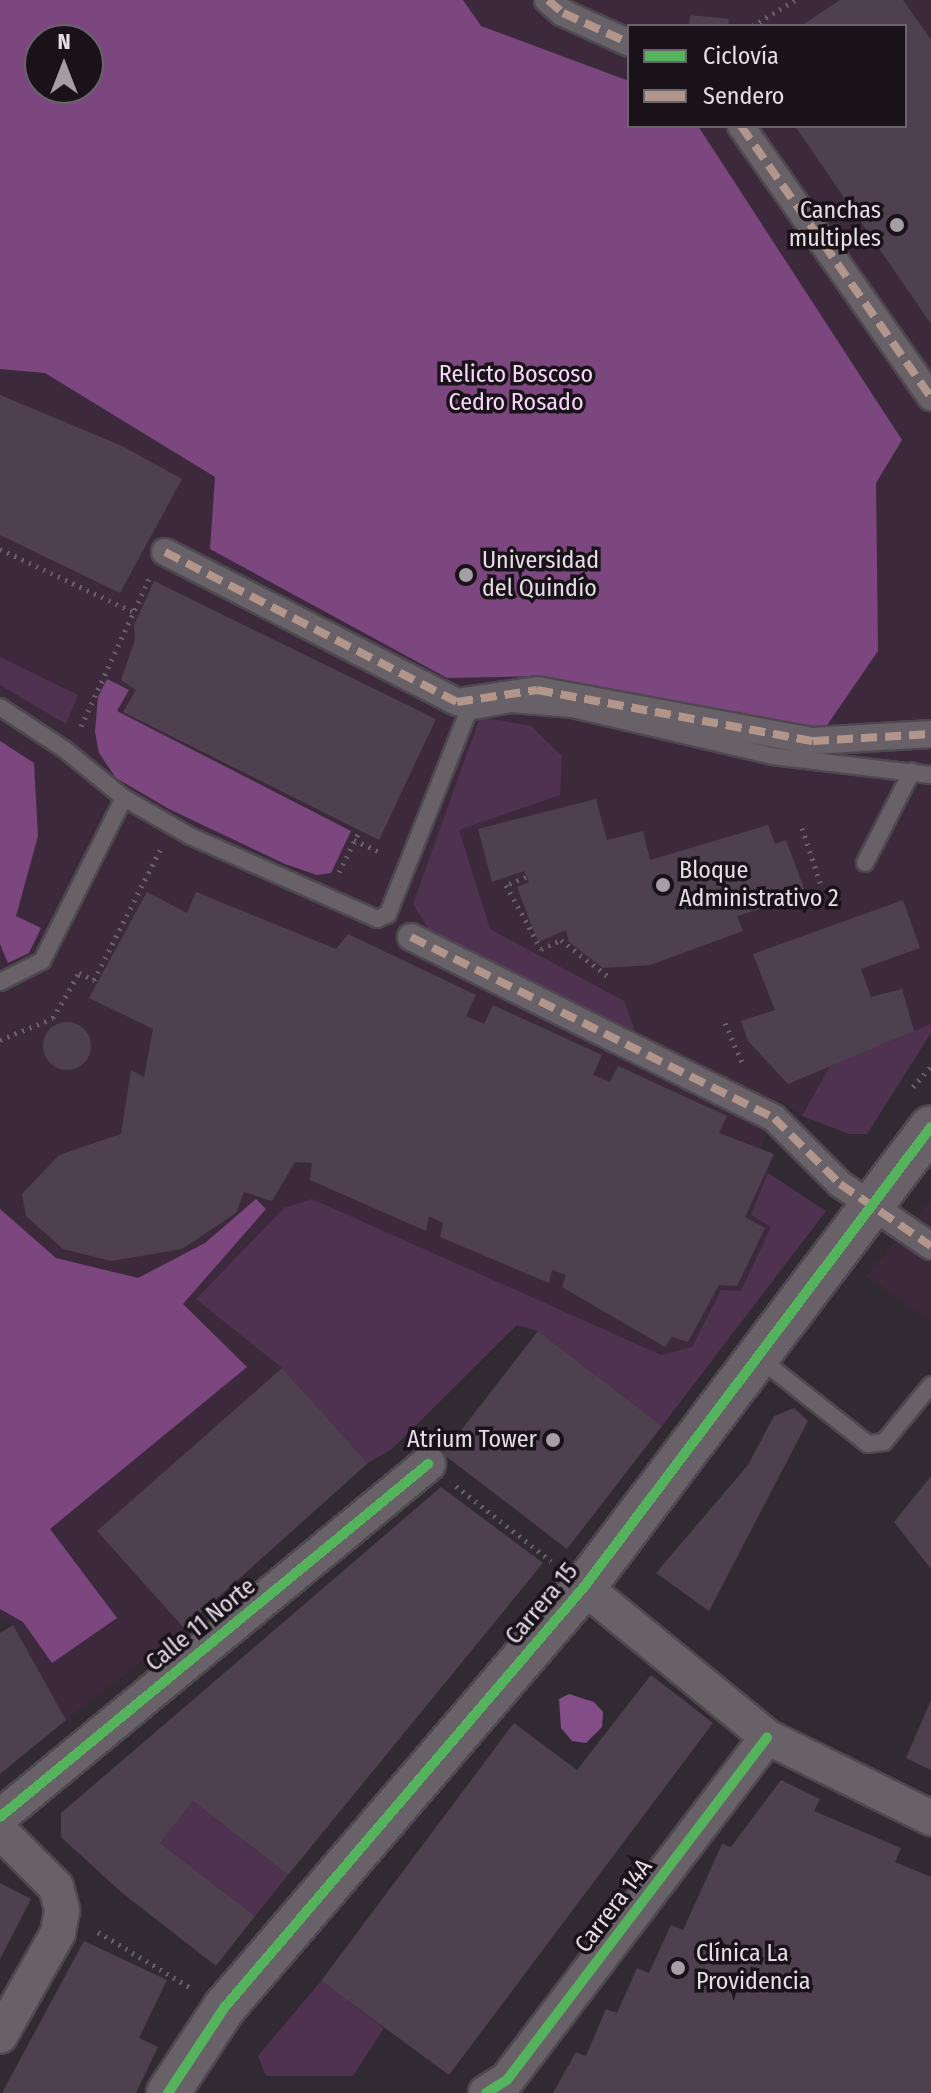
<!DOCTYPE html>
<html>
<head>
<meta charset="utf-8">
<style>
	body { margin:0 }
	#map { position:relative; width:931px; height:2093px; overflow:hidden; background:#322a32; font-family:"Fira Sans Condensed",sans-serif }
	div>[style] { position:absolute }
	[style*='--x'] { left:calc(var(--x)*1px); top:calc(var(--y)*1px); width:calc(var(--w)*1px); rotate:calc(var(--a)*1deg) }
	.built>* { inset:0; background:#3c2a3c }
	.green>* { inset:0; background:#4f3150 }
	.forest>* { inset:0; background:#7c477e }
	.water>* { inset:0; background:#834d87 }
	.building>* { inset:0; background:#4f4050 }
	.round { border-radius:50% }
	.path>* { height:5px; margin-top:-2.5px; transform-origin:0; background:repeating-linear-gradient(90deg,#676168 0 2px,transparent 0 8px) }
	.roads { filter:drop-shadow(2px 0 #4e484f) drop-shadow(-2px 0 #4e484f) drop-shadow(0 2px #4e484f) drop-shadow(0 -2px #4e484f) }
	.service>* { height:16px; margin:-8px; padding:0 8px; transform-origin:8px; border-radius:8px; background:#686268 }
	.pedestrian>* { height:26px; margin:-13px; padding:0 13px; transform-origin:13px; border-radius:13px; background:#686268 }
	.minor>* { height:34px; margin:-17px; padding:0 17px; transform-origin:17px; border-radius:17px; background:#686268 }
	.tertiary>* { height:42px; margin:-21px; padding:0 21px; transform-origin:21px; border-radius:21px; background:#686268 }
	.quiet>* { height:8px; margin-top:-4px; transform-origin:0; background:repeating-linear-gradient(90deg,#b2968c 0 16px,transparent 0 24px) }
	.cycleway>* { height:10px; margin:-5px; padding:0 5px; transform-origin:5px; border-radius:5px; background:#56b35d }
	.dots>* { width:22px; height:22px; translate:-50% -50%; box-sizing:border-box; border:4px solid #191219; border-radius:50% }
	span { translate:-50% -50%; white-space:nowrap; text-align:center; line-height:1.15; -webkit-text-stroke:7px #191219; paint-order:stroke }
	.poi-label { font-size:24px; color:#e5dce6 }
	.right { translate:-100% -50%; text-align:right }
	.left { translate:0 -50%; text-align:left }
	.park-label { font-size:24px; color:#f7d5f8 }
	.street-label { font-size:24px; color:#e5dce6 }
	.legend { position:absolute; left:627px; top:24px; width:280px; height:104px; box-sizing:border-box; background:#191219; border:2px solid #6b636b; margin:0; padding:10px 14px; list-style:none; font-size:24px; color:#e5dce6 }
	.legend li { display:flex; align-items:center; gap:16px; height:40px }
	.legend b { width:40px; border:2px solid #6b636b }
	.north { position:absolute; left:24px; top:24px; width:80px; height:80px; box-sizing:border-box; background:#191219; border:2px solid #6b636b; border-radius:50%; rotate:0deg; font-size:22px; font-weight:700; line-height:32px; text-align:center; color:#e5dce6 }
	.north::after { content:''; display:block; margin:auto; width:28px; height:36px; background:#a69ea7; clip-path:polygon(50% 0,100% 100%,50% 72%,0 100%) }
</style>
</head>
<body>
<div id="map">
	<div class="built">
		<div style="clip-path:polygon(evenodd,0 0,931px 0,931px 1024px,830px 1066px,802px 1116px,781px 1101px,761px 1148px,774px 1154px,768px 1173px,826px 1211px,662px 1426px,538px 1331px,284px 1208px,197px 1299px,282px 1368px,98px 1531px,184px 1628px,66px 1720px,13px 1626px,0 1619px,0 0,629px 26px,905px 26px,905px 126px,629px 126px,629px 26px,0 0,40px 40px,88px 40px,88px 88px,40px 88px,40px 40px)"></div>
		<div style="clip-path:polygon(931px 1201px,931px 1321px,866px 1276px)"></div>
	</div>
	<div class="green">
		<div style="clip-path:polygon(0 657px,78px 695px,66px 724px,0 685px)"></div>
		<div style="clip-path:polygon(480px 717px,531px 726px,562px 756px,560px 795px,459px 830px,490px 929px,624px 1001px,640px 1044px,431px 933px,413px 904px)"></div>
		<div style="clip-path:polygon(931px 1024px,931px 1033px,867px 1134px,849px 1134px,802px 1116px,830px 1066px)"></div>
		<div style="clip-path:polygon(768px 1173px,826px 1211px,662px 1426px,538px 1331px,517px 1325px,392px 1449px,368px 1463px,282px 1368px,196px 1299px,284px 1208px,312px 1199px,661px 1355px,692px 1347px,721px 1290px,741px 1291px,771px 1227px,751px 1215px)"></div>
		<div style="clip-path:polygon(193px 1801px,288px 1875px,255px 1916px,160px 1843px)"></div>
		<div style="clip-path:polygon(321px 1981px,384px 2028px,353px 2076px,266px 2076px,258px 2056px)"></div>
	</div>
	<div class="forest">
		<div style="clip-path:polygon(evenodd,0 0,463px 0,481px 26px,629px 81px,629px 126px,698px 126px,902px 440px,876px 483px,878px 651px,821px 734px,539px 676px,447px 678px,210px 549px,215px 477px,45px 373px,0 369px,0 0,40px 40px,88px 40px,88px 88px,40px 88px,40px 40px)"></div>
		<div style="clip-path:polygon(107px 679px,129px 690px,117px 711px,351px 831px,331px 873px,317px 875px,285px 864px,169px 809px,116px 778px,99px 753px,95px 732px,98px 697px)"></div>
		<div style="clip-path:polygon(0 741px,34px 763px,38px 836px,16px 916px,41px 928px,29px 953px,8px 963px,0 944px)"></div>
		<div style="clip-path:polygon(256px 1199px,266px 1209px,183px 1304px,247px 1367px,50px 1529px,117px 1618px,52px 1663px,23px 1622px,0 1609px,0 1209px,56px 1258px,138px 1278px,205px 1243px)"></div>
	</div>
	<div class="water">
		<div style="clip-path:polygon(569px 1694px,594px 1702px,603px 1712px,602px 1727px,586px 1743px,572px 1741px,561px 1728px,559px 1699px)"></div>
	</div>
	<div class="building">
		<div style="clip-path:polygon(840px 0,903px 0,931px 40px,931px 324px,795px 126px,905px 126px,905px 26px,801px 26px)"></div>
		<div style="clip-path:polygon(690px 15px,729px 19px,728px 26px,689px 26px)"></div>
		<div style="clip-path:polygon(0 395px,122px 446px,182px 479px,120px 593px,0 535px)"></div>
		<div style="clip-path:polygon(154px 581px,436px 719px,379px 840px,123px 712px,136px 690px,121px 680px,135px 640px,134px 625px)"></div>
		<div style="clip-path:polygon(596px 799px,607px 840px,643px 831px,650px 860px,768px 825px,775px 844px,786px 840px,806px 894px,737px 916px,743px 931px,650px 965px,603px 968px,569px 942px,566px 930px,538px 942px,517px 887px,529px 882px,524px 871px,492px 882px,478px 829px)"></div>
		<div style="clip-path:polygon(147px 892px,187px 913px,196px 892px,336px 949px,348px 934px,476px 995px,466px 1016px,484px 1024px,493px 1005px,602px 1055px,593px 1075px,610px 1082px,618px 1066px,727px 1116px,719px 1133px,774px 1154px,745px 1217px,765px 1228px,737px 1286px,719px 1285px,688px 1342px,672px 1337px,665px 1347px,562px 1287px,566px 1275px,552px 1270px,549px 1283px,440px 1237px,443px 1223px,429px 1216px,426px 1231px,310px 1180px,312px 1163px,295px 1162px,272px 1201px,244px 1192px,236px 1213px,182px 1249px,111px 1261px,63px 1249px,26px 1216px,22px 1194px,59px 1155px,121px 1134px,131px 1070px,144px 1077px,153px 1029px,89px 998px)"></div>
		<div style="clip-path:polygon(903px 900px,920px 948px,861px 969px,871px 997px,902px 989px,914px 1031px,788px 1084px,748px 1041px,741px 1021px,775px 1010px,753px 954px)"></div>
		<div class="round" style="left:43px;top:1022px;width:48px;height:48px"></div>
		<div style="clip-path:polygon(538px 1331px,662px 1426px,567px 1549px,443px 1454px)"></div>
		<div style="clip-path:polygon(282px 1368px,368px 1463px,184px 1628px,97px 1531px)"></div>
		<div style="clip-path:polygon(794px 1408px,808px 1421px,709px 1611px,656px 1573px,748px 1465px,774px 1416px)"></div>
		<div style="clip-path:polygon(931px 1476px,931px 1569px,894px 1522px)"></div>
		<div style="clip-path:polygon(441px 1487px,543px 1563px,288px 1875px,193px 1801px,160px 1843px,255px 1916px,216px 1966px,121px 1892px,61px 1837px,61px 1813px)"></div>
		<div style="clip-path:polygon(13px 1625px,66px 1720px,0 1774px,0 1633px)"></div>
		<div style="clip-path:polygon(651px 1675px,713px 1723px,449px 2075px,321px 1981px,514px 1723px,577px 1770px)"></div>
		<div style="clip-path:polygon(931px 1700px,931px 1770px,906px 1758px)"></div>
		<div style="clip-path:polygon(781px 1780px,820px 1799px,814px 1811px,901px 1848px,895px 1862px,931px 1877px,931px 2093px,553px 2093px,576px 2052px,586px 2056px,606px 2009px,617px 2013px,637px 1968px,649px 1973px,671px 1925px,683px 1930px,722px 1844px,731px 1847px)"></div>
		<div style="clip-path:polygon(0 1883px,31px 1899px,0 1959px)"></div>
		<div style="clip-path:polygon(84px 1941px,167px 1980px,139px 2038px,158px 2047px,136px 2093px,2px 2093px)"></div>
	</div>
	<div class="path">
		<div style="--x:752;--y:26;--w:50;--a:-31.2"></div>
		<div style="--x:0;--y:549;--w:146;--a:25.2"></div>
		<div style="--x:81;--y:726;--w:162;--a:-65.2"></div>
		<div style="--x:802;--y:828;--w:60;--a:71.6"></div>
		<div style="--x:354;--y:840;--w:31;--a:25"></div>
		<div style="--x:339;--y:872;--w:47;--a:-63.4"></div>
		<div style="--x:526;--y:877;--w:22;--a:158"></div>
		<div style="--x:506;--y:885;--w:73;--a:61.3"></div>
		<div style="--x:541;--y:949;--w:22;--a:-24"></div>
		<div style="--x:561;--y:940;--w:62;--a:37.8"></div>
		<div style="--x:725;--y:1023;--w:43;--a:66.4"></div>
		<div style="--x:0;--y:1040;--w:57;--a:-22.5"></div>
		<div style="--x:53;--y:1018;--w:52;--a:-60"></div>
		<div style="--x:79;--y:973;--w:17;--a:25"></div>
		<div style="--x:94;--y:980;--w:146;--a:-63.1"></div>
		<div style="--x:913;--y:1087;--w:28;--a:-49"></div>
		<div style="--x:456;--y:1486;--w:121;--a:38.3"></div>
		<div style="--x:98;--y:1932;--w:106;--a:31.1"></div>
	</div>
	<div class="roads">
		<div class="service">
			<div style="--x:0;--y:707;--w:77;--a:33.3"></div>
			<div style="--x:64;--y:749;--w:77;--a:39.2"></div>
			<div style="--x:124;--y:798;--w:76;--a:29.9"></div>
			<div style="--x:190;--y:836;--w:205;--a:23.9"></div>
			<div style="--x:377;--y:919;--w:12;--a:-24"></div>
			<div style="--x:388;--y:914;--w:217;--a:-68.4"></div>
			<div style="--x:468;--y:712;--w:45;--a:-10.3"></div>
			<div style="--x:512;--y:704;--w:60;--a:4.8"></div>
			<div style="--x:572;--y:709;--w:205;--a:13.2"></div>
			<div style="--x:772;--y:756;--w:160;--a:6.8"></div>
			<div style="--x:865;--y:863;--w:103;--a:-62.9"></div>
			<div style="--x:0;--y:982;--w:47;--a:-26.6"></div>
			<div style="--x:42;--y:961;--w:182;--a:-63.3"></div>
			<div style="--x:759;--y:1358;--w:139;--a:38.3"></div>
			<div style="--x:868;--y:1444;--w:16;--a:-7"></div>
			<div style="--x:884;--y:1442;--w:74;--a:-50.5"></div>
		</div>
		<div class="pedestrian">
			<div style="--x:548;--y:0;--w:20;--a:41"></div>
			<div style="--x:563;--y:13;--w:72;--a:24.4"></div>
			<div style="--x:741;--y:126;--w:331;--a:55"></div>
			<div style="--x:165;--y:552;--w:328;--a:27.2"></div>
			<div style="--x:457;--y:702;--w:81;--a:-8.5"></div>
			<div style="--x:537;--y:690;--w:281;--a:10.5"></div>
			<div style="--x:813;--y:741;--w:118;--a:-3.4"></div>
			<div style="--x:411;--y:937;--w:406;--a:26.5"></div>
			<div style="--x:774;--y:1118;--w:93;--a:45"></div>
			<div style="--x:840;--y:1184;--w:110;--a:34.3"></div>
		</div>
		<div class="minor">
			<div style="--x:584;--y:1587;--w:237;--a:39.3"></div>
			<div style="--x:767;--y:1737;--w:183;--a:26.3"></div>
			<div style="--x:0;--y:1817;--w:555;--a:-39.51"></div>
			<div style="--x:0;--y:1831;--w:79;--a:45"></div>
			<div style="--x:56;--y:1887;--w:24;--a:75"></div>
			<div style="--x:62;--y:1910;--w:23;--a:100"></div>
			<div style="--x:58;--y:1933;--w:118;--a:119.4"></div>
			<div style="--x:486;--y:2093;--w:25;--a:-32"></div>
			<div style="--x:507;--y:2080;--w:430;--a:-52.8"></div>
		</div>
		<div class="tertiary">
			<div style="--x:168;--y:2093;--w:102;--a:-56.6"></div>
			<div style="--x:224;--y:2008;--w:554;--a:-49.47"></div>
			<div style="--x:584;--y:1587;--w:576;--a:-52.97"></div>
		</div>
	</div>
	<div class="quiet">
		<div style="--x:548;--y:0;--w:20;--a:41"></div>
		<div style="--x:563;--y:13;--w:72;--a:24.4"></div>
		<div style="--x:741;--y:126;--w:331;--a:55"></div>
		<div style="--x:165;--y:552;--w:328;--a:27.2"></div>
		<div style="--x:457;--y:702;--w:81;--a:-8.5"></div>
		<div style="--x:537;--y:690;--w:281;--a:10.5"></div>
		<div style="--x:813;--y:741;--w:118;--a:-3.4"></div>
		<div style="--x:411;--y:937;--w:406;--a:26.5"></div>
		<div style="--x:774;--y:1118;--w:93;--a:45"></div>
		<div style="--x:840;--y:1184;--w:110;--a:34.3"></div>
	</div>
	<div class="cycleway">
		<div style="--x:0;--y:1817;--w:555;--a:-39.51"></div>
		<div style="--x:168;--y:2093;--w:102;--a:-56.6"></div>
		<div style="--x:224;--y:2008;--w:554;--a:-49.47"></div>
		<div style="--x:584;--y:1587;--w:576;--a:-52.97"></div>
		<div style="--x:486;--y:2093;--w:25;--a:-32"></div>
		<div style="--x:507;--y:2080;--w:430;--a:-52.8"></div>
	</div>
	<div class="dots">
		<div style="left:897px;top:225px;background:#a69ea7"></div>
		<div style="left:466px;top:575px;background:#a69ea7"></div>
		<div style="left:663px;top:885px;background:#a69ea7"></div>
		<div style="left:553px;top:1440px;background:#a69ea7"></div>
		<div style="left:678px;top:1968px;background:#a69ea7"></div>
	</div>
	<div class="poi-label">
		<span class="right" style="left:881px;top:225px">Canchas<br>multiples</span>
		<span class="left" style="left:482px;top:575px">Universidad<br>del Quindío</span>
		<span class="left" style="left:679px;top:885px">Bloque<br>Administrativo 2</span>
		<span class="right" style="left:537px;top:1440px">Atrium Tower</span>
		<span class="left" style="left:696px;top:1968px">Clínica La<br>Providencia</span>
	</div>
	<div class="park-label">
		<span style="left:516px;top:389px">Relicto Boscoso<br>Cedro Rosado</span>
	</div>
	<div class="street-label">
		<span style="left:542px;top:1604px;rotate:-50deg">Carrera 15</span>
		<span style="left:201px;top:1625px;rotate:-39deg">Calle 11 Norte</span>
		<span style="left:614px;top:1906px;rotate:-53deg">Carrera 14A</span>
	</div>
	<ul class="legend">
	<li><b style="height:10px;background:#56b35d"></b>Ciclovía</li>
	<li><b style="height:10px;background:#b2968c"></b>Sendero</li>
	</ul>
	<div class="north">N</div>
</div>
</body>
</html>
